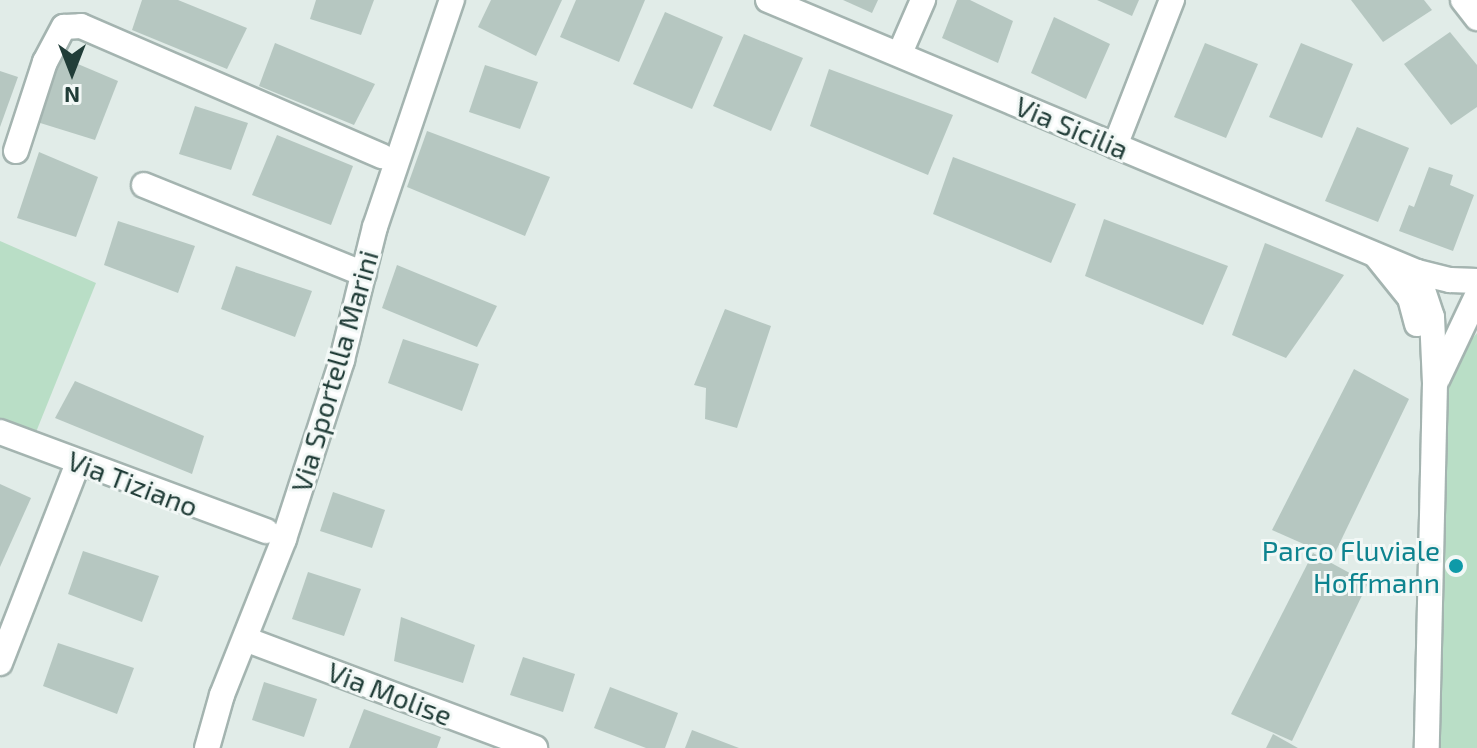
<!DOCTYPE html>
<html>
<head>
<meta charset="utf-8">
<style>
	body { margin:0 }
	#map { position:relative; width:1477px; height:748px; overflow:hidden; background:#e1ece8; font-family:"Exo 2",sans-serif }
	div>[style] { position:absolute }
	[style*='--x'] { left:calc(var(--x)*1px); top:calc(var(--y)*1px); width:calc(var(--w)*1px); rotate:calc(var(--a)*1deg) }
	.green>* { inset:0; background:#b9dec6 }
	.building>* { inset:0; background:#b6c7c1 }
	.roads { filter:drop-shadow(2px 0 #a4b4b0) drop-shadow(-2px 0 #a4b4b0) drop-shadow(0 2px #a4b4b0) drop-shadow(0 -2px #a4b4b0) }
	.minor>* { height:24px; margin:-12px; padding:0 12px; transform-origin:12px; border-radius:12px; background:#fff }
	.dots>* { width:22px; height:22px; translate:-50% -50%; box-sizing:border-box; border:4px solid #f2f8f6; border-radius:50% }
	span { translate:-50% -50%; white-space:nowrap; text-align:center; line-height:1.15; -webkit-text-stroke:6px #f2f8f6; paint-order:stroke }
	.street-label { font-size:28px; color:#213d38 }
	.culture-label { font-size:28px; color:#0d838f }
	.right { translate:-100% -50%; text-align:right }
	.north { position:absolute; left:32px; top:32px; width:80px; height:80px; -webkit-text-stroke:6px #f2f8f6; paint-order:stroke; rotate:180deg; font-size:22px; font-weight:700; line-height:32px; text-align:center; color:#213d38 }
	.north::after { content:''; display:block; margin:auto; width:28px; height:36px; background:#213d38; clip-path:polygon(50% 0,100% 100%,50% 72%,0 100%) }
</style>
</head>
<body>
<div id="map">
	<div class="green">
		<div style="clip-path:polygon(0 241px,96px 283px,32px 442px,0 428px)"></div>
		<div style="clip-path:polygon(1477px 333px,1477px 748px,1437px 748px,1435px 383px)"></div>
	</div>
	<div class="building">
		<div style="clip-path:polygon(142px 0,178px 0,247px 28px,227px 69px,132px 30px)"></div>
		<div style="clip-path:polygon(316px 0,374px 0,361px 35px,310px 19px)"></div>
		<div style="clip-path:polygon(491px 0,562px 0,536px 56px,478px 27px)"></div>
		<div style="clip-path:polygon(576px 0,645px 0,619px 62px,560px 37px)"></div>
		<div style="clip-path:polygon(843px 0,878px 0,872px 13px)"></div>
		<div style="clip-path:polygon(957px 0,970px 0,1013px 21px,998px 63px,942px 38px)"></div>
		<div style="clip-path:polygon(1097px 0,1139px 0,1132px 16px)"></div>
		<div style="clip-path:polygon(1351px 0,1424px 0,1432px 10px,1383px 42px)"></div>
		<div style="clip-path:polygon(665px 12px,723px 37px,692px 109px,633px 84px)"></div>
		<div style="clip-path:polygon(1054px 17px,1110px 44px,1086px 99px,1031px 73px)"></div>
		<div style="clip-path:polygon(1450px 32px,1477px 65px,1477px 107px,1451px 125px,1404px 64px)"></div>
		<div style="clip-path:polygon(744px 34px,803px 58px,771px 131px,713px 106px)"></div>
		<div style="clip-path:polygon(275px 43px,375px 84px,354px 125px,259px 86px)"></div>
		<div style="clip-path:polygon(1205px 43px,1258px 64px,1226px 138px,1174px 117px)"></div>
		<div style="clip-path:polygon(1301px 43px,1353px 64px,1322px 138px,1269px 117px)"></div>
		<div style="clip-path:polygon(59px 56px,118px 81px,95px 140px,37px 122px)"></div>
		<div style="clip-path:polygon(485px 65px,538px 82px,520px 129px,469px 112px)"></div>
		<div style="clip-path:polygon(829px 69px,953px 115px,928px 175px,810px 126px)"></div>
		<div style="clip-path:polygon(0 71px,18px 77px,0 127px)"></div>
		<div style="clip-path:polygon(195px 106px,248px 123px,231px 170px,179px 154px)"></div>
		<div style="clip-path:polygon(1357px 127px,1409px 148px,1378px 222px,1325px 201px)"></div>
		<div style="clip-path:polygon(427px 131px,550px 177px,525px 236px,407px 187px)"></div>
		<div style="clip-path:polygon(277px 135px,353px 166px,331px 225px,252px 195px)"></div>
		<div style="clip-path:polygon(39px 152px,98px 177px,76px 237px,17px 218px)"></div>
		<div style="clip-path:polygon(953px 157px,1076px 204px,1051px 263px,933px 214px)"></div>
		<div style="clip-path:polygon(1429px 167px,1453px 175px,1450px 185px,1474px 195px,1453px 251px,1399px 231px,1409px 205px,1414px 207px)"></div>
		<div style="clip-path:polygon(1104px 219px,1228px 266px,1203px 325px,1085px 276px)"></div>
		<div style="clip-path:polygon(118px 221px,195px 246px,178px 293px,104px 265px)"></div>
		<div style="clip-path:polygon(1265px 243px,1344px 275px,1286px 358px,1232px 335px)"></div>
		<div style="clip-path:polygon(397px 265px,497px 306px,477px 347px,382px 308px)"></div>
		<div style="clip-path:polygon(236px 266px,312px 291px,295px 337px,221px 309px)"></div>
		<div style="clip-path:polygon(725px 309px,771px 326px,737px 428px,705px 419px,706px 388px,694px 385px)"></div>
		<div style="clip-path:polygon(403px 339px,479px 364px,462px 411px,388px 383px)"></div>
		<div style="clip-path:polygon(1354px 369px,1409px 399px,1333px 557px,1272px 530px)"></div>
		<div style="clip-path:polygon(75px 381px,204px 436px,192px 474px,55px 418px)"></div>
		<div style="clip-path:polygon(0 484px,31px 498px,0 567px)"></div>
		<div style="clip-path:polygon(333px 492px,385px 510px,372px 548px,320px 531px)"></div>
		<div style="clip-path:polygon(83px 551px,159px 576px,142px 622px,68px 594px)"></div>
		<div style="clip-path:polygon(1313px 553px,1368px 583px,1292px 741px,1231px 714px)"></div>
		<div style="clip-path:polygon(308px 572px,361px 589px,344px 636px,292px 619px)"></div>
		<div style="clip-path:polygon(401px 617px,475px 645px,463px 683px,394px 661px)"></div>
		<div style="clip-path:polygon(58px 643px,134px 668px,117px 714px,43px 686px)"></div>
		<div style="clip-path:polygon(523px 657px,575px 674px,563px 712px,510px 695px)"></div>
		<div style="clip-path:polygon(264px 682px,317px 699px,304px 737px,252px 720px)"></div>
		<div style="clip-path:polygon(610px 687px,678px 713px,665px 748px,646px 748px,594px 728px)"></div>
		<div style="clip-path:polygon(364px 709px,441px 737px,437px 748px,349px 748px)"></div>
		<div style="clip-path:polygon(692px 730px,739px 748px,685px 748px)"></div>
		<div style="clip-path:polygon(1273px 734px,1298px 748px,1266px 748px)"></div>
	</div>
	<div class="roads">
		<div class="minor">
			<div style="--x:768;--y:0;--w:704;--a:22.74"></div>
			<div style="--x:1417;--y:272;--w:34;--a:14"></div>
			<div style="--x:1450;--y:280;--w:27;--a:2"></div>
			<div style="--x:1463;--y:0;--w:23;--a:52"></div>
			<div style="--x:900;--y:53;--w:58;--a:-66.5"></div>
			<div style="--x:1115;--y:146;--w:157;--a:-68.7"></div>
			<div style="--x:16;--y:151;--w:94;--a:-72"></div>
			<div style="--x:45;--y:62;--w:40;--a:-62"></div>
			<div style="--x:64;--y:27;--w:17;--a:-3"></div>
			<div style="--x:81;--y:26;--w:328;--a:23.4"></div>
			<div style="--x:144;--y:185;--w:237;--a:22"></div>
			<div style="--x:1377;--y:257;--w:53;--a:51.2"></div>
			<div style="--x:1410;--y:298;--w:27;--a:75"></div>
			<div style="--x:1417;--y:272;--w:47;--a:71.6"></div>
			<div style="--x:1432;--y:317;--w:66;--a:87.4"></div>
			<div style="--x:1435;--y:383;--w:365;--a:91.3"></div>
			<div style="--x:1438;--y:378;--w:91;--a:-64.6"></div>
			<div style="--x:0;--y:432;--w:284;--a:20.4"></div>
			<div style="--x:245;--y:639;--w:310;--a:20.6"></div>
			<div style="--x:0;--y:663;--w:215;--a:-68.7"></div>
			<div style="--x:207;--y:748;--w:55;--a:-74.2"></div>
			<div style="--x:222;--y:695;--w:168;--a:-68.3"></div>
			<div style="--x:284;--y:539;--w:188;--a:-72"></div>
			<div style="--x:342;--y:360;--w:137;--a:-76.1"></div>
			<div style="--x:375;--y:227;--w:240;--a:-71.3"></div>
		</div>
	</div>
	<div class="dots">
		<div style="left:1456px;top:566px;background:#0f9aa8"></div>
	</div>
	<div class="street-label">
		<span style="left:1072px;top:127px;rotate:23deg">Via Sicilia</span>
		<span style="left:334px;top:371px;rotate:-74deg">Via Sportella Marini</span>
		<span style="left:133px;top:483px;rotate:21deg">Via Tiziano</span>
		<span style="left:390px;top:693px;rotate:21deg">Via Molise</span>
	</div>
	<div class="culture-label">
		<span class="right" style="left:1440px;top:566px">Parco Fluviale<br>Hoffmann</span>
	</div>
	<div class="north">N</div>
</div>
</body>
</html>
